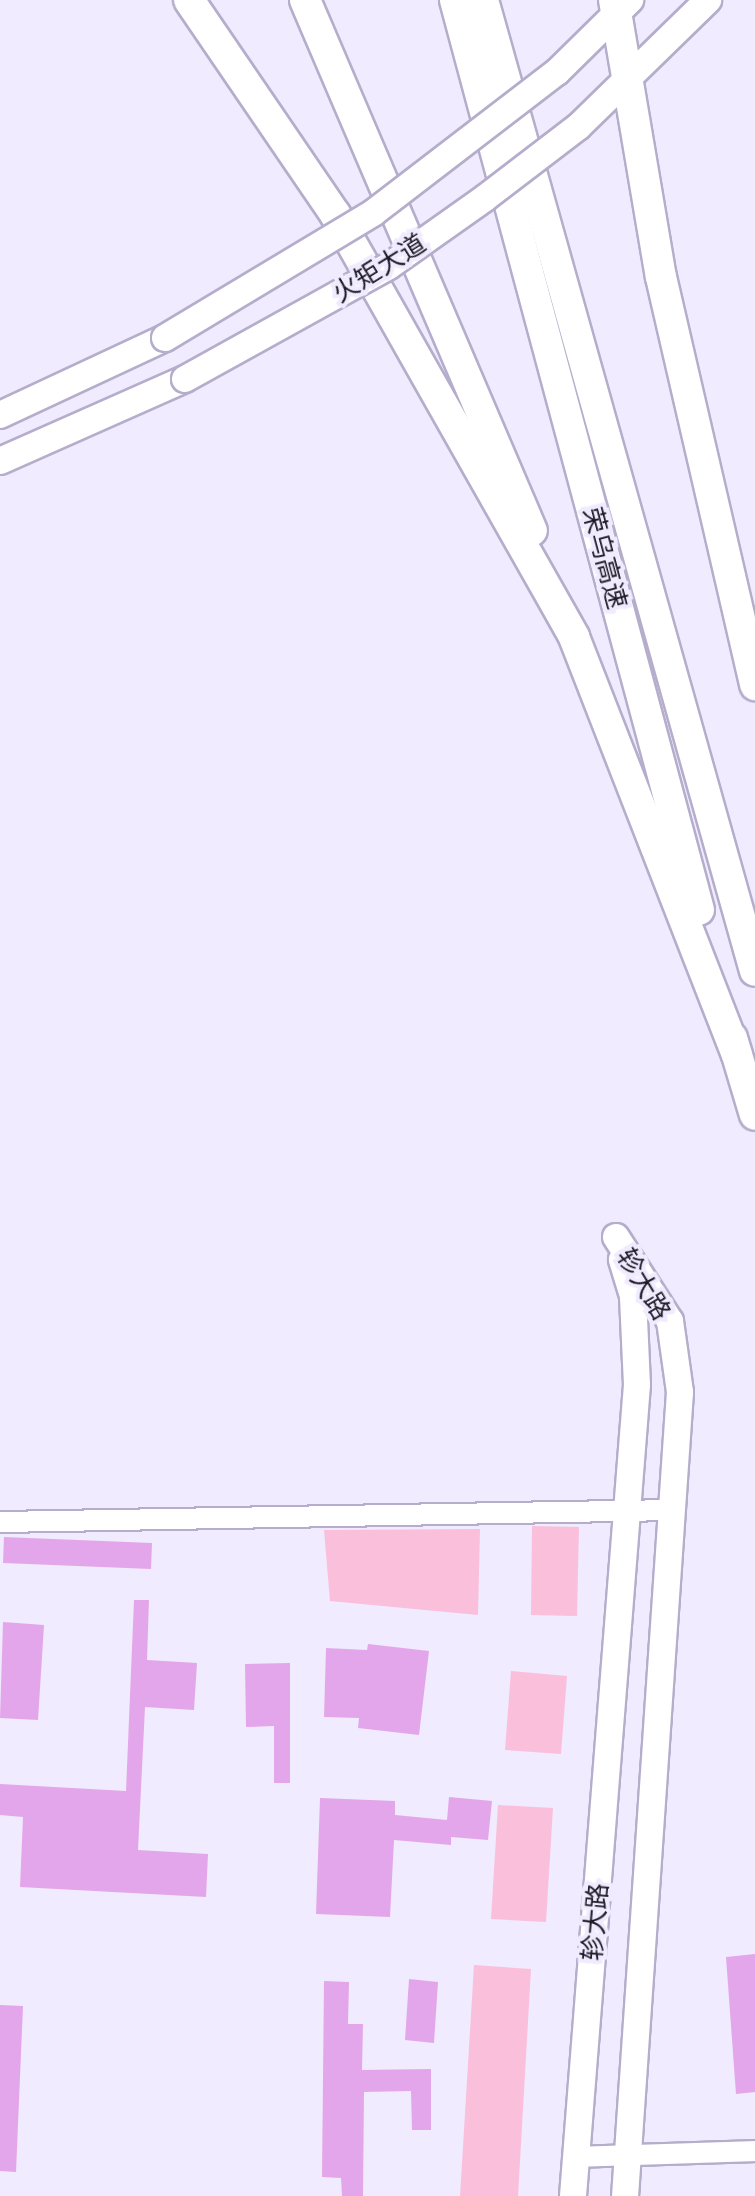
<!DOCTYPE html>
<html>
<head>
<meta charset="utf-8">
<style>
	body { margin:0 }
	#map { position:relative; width:755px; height:2196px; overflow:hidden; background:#f0ebfe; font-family:Inter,"Noto Sans SC",sans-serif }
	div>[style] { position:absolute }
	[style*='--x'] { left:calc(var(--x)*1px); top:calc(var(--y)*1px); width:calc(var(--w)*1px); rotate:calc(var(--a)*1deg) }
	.green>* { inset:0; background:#fabfdb }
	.building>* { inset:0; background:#e3a6ea }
	.roads { filter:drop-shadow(2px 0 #b5adcb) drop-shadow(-2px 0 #b5adcb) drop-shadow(0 2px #b5adcb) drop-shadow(0 -2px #b5adcb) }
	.minor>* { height:20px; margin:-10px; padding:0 10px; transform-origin:10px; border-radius:10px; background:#fff }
	.major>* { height:26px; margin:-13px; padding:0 13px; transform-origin:13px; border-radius:13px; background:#fff }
	.highway>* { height:30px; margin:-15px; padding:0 15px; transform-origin:15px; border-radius:15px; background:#fff }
	.bridges { filter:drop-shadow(2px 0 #b5adcb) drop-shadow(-2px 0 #b5adcb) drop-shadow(0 2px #b5adcb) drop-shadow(0 -2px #b5adcb) }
	.major-bridge>* { height:26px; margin:-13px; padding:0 13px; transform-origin:13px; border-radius:13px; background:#fff }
	.highway-bridge>* { height:30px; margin:-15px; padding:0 15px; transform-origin:15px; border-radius:15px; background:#fff }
	span { translate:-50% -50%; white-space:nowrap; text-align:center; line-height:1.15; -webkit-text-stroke:8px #f0ebfe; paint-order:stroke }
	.street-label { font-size:26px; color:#1d1924 }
</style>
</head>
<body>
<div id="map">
	<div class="green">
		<div style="clip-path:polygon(532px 1526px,579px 1527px,577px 1616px,531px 1615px)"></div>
		<div style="clip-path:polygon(480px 1529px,478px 1615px,330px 1601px,324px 1530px)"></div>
		<div style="clip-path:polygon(511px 1671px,567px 1676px,561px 1754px,505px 1750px)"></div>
		<div style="clip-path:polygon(498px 1805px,553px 1808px,546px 1922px,491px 1919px)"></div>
		<div style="clip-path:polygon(474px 1965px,531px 1969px,518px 2196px,460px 2196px)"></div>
	</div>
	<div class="building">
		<div style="clip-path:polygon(4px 1537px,152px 1543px,151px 1569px,3px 1563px)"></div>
		<div style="clip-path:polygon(134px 1600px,149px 1600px,147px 1660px,197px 1663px,194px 1710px,145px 1707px,138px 1850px,208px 1854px,206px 1897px,20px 1887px,23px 1817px,0 1815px,0 1784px,126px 1791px)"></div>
		<div style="clip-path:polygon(3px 1622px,44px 1625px,38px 1720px,0 1718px)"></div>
		<div style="clip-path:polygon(368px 1644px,429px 1651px,419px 1735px,358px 1728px,359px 1718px,324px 1717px,326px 1648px,367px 1650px)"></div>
		<div style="clip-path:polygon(290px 1663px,290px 1783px,274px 1783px,274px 1726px,246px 1727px,245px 1664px)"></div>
		<div style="clip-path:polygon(449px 1797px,492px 1801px,488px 1840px,451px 1837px,451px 1845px,394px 1840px,390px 1917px,316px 1914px,320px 1798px,395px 1801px,395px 1815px,447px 1820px)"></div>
		<div style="clip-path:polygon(755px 1954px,755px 2092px,736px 2094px,726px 1957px)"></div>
		<div style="clip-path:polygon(409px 1979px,438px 1982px,434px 2043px,405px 2040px)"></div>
		<div style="clip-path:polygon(324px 1981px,349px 1982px,348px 2024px,363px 2024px,362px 2070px,431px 2069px,431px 2130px,412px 2130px,411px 2091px,364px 2092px,363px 2196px,342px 2196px,341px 2178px,322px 2177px)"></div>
		<div style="clip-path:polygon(0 2005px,23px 2006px,16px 2172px,0 2171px)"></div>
	</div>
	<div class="roads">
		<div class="minor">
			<div style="--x:0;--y:1522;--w:674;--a:-1.02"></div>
			<div style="--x:576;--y:2157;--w:179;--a:-1.9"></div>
		</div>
		<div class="major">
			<div style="--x:0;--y:415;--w:182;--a:-25"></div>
			<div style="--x:0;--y:461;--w:202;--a:-23.9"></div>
			<div style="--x:616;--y:1237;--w:100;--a:57.3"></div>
			<div style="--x:670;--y:1321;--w:72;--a:82"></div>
			<div style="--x:680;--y:1392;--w:806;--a:93.91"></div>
			<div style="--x:573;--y:2196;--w:814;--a:-85.49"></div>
			<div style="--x:637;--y:1385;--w:89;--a:-92.6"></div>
			<div style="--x:633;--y:1296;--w:38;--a:-107"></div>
		</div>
		<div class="highway">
			<div style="--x:189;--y:0;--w:259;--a:55.7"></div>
			<div style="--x:335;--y:214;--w:486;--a:60.5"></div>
			<div style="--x:574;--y:637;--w:448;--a:68.7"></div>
			<div style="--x:305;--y:0;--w:577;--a:66.85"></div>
			<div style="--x:455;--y:0;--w:942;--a:74.99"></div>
			<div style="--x:483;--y:0;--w:1008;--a:74.35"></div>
			<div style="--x:732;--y:1038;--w:80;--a:73.4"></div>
		</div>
	</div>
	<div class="bridges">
		<div class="major-bridge">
			<div style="--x:165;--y:338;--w:243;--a:-31"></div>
			<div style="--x:373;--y:213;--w:232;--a:-37.5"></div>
			<div style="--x:557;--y:72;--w:103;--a:-44.6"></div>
			<div style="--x:185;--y:379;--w:233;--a:-29"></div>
			<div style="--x:389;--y:266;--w:118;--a:-35.3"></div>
			<div style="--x:485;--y:198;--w:117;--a:-37.4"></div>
			<div style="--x:578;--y:127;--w:182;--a:-44.3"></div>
		</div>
		<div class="highway-bridge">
			<div style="--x:614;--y:0;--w:281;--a:80.4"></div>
			<div style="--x:661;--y:277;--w:419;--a:77"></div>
		</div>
	</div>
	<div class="street-label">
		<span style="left:379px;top:268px;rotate:-32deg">火矩大道</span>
		<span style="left:605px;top:558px;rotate:75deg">荣乌高速</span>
		<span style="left:644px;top:1284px;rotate:59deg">轸大路</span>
		<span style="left:595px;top:1922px;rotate:-85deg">轸大路</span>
	</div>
</div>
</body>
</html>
